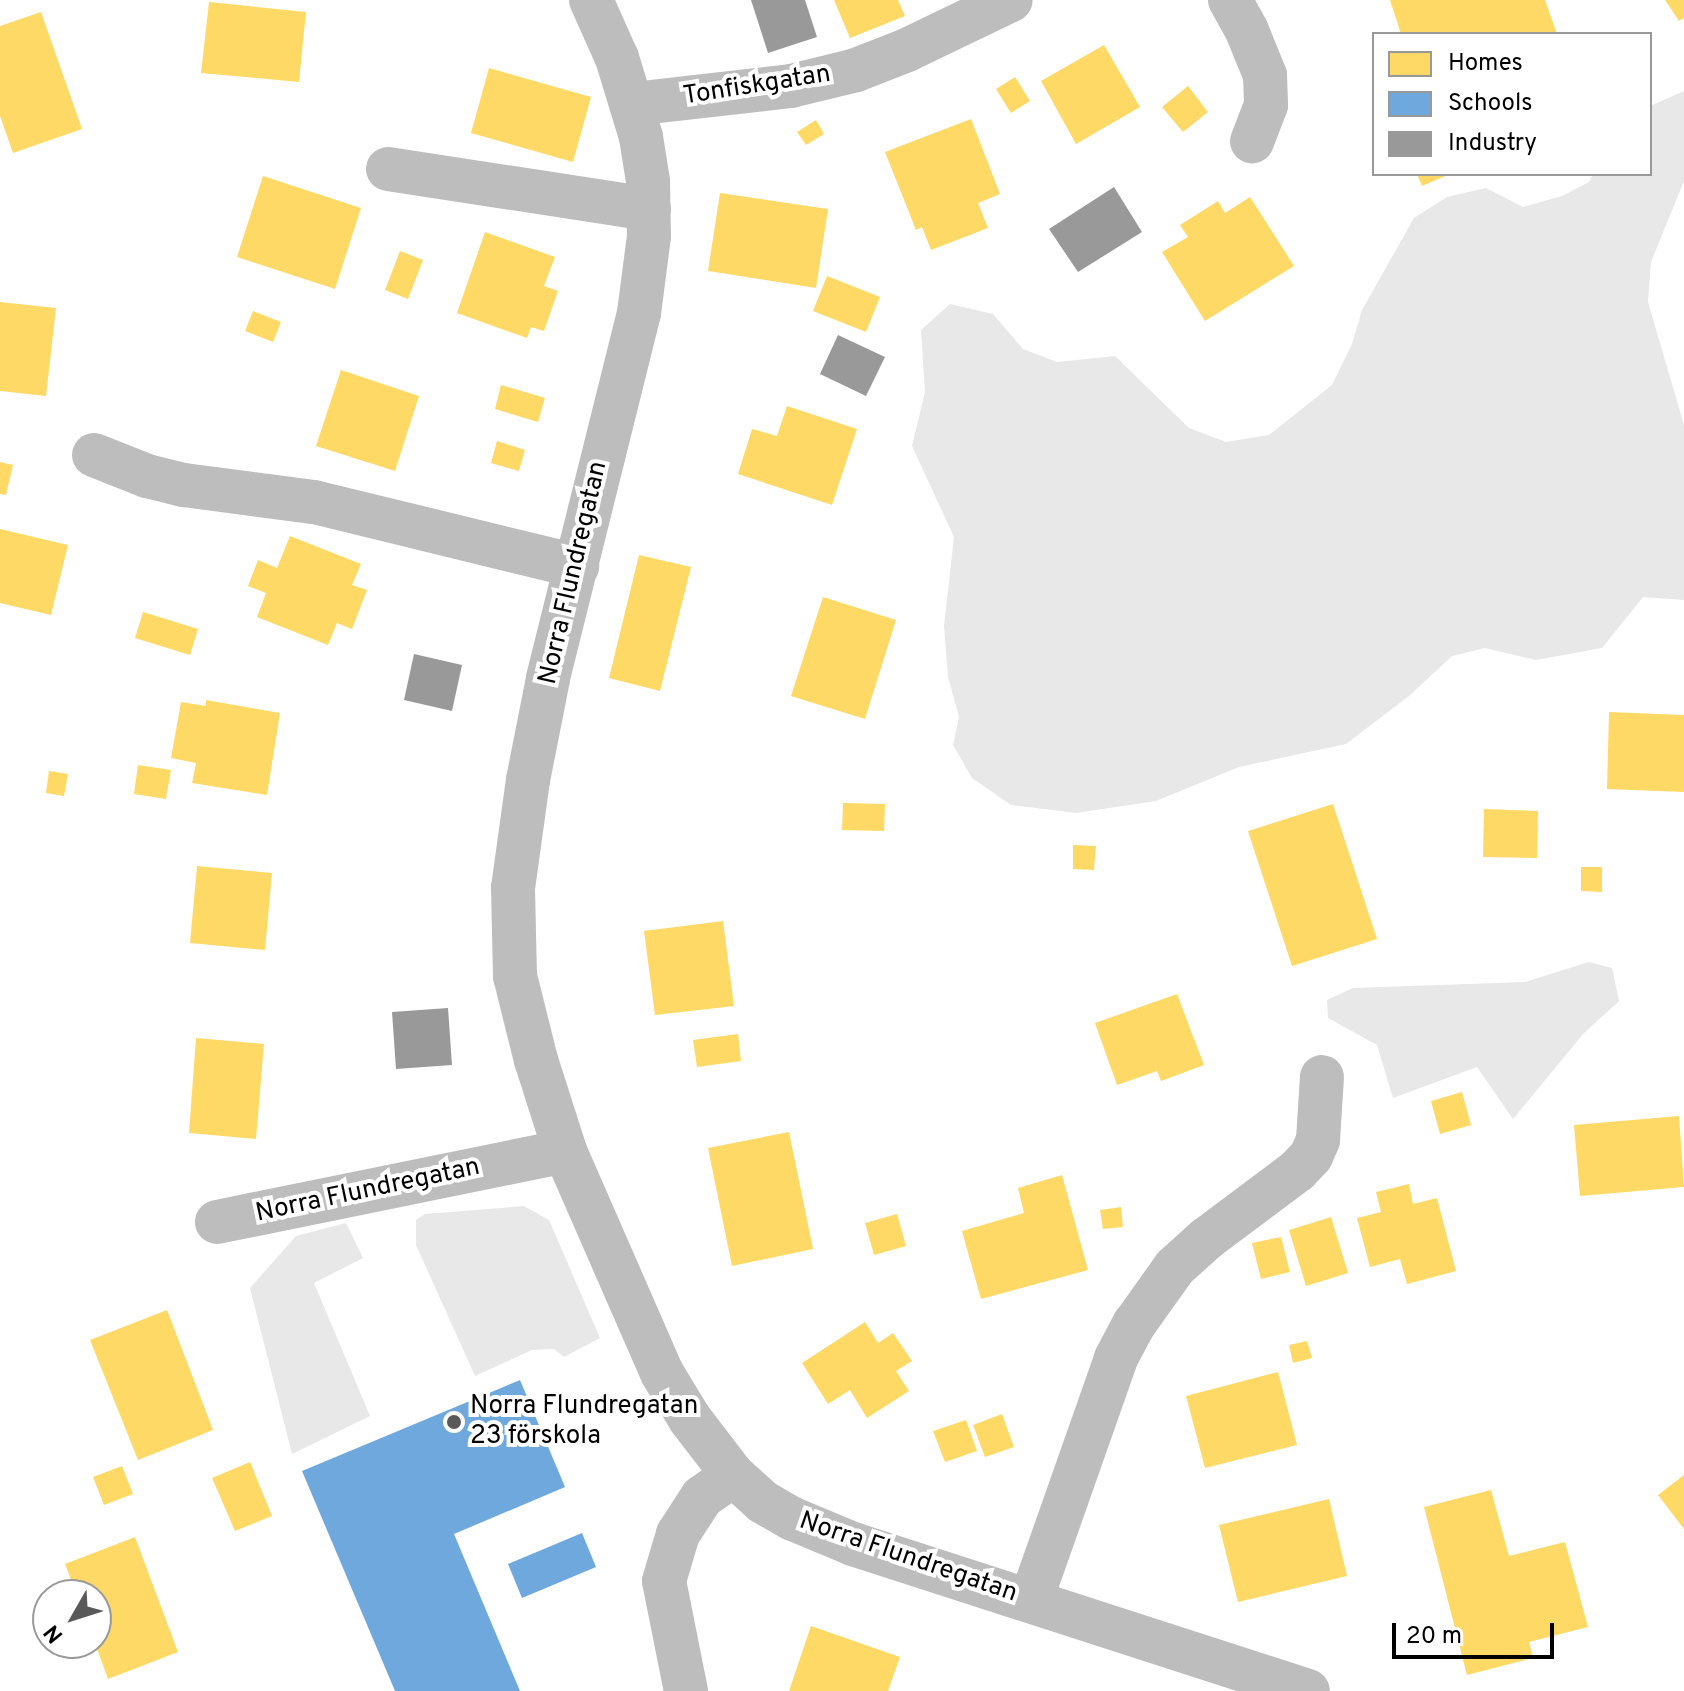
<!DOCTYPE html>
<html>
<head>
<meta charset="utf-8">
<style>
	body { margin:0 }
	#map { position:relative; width:1684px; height:1691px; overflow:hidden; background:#fff; font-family:Overpass,sans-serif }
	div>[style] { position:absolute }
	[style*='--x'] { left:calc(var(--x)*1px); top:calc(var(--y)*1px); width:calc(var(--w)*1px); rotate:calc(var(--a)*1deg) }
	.green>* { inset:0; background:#e8e8e8 }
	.homes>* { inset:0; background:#ffd966 }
	.schools>* { inset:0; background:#6fa8dc }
	.industry>* { inset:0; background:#999 }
	.minor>* { height:44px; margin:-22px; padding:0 22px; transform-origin:22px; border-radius:22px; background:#bdbdbd }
	.dots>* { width:22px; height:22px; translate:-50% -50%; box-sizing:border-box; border:4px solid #fff; border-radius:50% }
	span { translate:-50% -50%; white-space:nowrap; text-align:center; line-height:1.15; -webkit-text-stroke:8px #fff; paint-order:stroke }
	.street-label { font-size:26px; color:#000 }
	.poi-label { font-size:26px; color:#000 }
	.left { translate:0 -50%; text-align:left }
	.legend { position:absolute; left:1372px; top:32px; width:280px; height:144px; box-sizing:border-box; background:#fff; border:2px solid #999; margin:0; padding:10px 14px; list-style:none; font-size:24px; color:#000 }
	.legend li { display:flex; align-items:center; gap:16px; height:40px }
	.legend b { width:40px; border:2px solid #999 }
	.north { position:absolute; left:32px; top:1579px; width:80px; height:80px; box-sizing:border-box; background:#fff; border:2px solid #999; border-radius:50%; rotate:231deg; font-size:22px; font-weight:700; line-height:32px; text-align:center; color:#000 }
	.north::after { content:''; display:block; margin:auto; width:28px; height:36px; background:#595959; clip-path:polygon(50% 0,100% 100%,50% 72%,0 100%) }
	.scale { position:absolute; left:1392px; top:1623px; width:162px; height:36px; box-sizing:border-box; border:4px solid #000; border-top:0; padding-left:10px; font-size:24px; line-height:28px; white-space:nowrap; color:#000; -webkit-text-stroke:6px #fff; paint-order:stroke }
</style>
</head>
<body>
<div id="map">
	<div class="green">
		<div style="clip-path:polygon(1684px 91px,1684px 181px,1651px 262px,1648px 302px,1684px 425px,1684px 600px,1643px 597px,1602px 648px,1536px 660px,1485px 648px,1452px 656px,1409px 696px,1346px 744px,1239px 767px,1156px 801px,1076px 813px,1011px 805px,972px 778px,953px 745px,959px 717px,948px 677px,944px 626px,954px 537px,912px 446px,925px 392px,921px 330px,950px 304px,993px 314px,1023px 349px,1057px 362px,1115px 356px,1189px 428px,1226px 442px,1269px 435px,1332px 385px,1352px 344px,1362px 310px,1414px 218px,1447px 197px,1486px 188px,1523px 207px,1562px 196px,1589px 182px,1593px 174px,1650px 174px,1650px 106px)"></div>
		<div style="clip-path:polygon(1589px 962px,1612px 968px,1619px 1001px,1583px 1034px,1513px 1119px,1477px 1067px,1393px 1098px,1377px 1045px,1328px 1018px,1327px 1000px,1353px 988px,1525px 982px)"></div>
		<div style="clip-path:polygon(524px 1206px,549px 1220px,600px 1338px,564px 1357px,554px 1349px,532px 1350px,475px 1376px,416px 1245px,416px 1220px,425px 1214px)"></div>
		<div style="clip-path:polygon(346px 1223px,363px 1258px,314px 1283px,370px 1416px,292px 1454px,250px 1288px,296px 1236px)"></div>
	</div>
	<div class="homes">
		<div style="clip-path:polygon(834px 0,898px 0,905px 16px,850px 38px)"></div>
		<div style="clip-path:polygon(1390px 0,1545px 0,1557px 34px,1401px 34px)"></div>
		<div style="clip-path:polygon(1665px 0,1684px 0,1684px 18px,1679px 21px)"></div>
		<div style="clip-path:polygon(209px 2px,306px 12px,299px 82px,201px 73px)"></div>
		<div style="clip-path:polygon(41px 12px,82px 129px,13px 153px,0 116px,0 26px)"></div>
		<div style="clip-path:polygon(1104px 45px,1140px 107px,1076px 144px,1041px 81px)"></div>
		<div style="clip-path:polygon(489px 68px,591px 97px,573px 162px,471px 133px)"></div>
		<div style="clip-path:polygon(1015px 77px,1030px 101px,1011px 113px,996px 89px)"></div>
		<div style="clip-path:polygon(1188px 86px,1208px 112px,1183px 132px,1162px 107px)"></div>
		<div style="clip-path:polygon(971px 119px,1000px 194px,978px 203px,988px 228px,931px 250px,922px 227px,916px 230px,885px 152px)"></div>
		<div style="clip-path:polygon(816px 120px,824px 134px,806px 145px,797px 132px)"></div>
		<div style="clip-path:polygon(1417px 174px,1450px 174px,1422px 186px)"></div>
		<div style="clip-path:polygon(263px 176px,361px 208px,335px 289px,237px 257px)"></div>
		<div style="clip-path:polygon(720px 193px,828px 209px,816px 288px,708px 271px)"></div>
		<div style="clip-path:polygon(1250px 197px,1294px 266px,1205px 321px,1162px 252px,1188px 237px,1180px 225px,1218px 201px,1225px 213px)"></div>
		<div style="clip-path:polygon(485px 232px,555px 257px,544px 286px,558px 291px,544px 331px,531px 327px,527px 338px,457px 313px)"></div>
		<div style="clip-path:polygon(400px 251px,423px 260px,408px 299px,385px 290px)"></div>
		<div style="clip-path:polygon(827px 276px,880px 297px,866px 332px,813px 311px)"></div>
		<div style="clip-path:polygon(0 302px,56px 308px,46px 396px,0 391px)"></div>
		<div style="clip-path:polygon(253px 311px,281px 322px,273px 342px,245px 331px)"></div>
		<div style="clip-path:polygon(341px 370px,419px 396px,395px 471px,316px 446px)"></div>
		<div style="clip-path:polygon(501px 385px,545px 398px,538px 422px,495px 409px)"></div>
		<div style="clip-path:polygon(787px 406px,857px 429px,832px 505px,738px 474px,752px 429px,777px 436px)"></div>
		<div style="clip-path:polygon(497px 441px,525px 450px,519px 471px,491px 463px)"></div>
		<div style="clip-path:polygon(0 462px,13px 465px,6px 495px,0 494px)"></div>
		<div style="clip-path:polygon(0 529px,68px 545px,51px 615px,0 603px)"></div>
		<div style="clip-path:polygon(290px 536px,361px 564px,352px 585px,367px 590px,352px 629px,337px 623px,328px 645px,257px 617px,266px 593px,248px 586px,258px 560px,277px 568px)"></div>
		<div style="clip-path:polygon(639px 555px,691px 567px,660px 691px,609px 678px)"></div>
		<div style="clip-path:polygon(823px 597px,896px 620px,865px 719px,791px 696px)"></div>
		<div style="clip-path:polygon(143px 612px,198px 629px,190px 655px,135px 638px)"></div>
		<div style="clip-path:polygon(206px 700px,280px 713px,267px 795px,192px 783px,196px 763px,171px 758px,181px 702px,206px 706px)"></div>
		<div style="clip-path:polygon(1609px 712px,1684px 715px,1684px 792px,1607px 789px)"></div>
		<div style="clip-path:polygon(138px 765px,171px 770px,166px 799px,134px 794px)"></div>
		<div style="clip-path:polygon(49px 771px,68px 774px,64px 796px,46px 793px)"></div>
		<div style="clip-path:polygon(843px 803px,885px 804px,884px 831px,842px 830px)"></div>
		<div style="clip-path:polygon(1333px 804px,1377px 939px,1292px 966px,1248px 831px)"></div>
		<div style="clip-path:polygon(1484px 809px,1538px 811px,1537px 858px,1483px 857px)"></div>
		<div style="clip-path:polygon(1073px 845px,1096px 846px,1094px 870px,1073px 869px)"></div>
		<div style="clip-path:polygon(197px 866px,272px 873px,265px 950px,190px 943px)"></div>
		<div style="clip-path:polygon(1581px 867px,1602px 867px,1602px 892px,1581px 891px)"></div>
		<div style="clip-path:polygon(723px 921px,734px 1006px,655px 1015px,644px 931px)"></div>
		<div style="clip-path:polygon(1177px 994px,1204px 1065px,1161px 1081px,1157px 1071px,1117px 1085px,1095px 1023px)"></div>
		<div style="clip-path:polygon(738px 1034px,741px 1061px,697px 1067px,693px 1040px)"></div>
		<div style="clip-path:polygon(196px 1038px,264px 1044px,256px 1139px,189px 1133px)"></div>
		<div style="clip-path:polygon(1462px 1092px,1471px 1125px,1440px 1134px,1431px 1101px)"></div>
		<div style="clip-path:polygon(1679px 1116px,1684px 1187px,1580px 1196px,1574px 1125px)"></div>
		<div style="clip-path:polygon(789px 1132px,813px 1249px,732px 1266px,708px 1148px)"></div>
		<div style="clip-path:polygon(1062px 1175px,1088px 1270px,981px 1299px,962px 1231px,1024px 1213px,1018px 1188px)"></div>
		<div style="clip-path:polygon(1409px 1184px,1413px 1204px,1437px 1198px,1456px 1271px,1407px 1284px,1400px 1259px,1370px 1267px,1357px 1218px,1381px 1212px,1376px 1192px)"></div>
		<div style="clip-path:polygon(1121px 1207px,1123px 1227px,1103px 1229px,1100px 1210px)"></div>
		<div style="clip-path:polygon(897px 1214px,906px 1246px,874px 1255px,865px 1223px)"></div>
		<div style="clip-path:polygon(1331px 1217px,1348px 1273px,1306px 1286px,1289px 1230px)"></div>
		<div style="clip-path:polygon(1281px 1237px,1290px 1272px,1261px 1279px,1252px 1243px)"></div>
		<div style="clip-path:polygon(167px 1310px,213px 1430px,138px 1460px,90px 1340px)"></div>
		<div style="clip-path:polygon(865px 1322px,878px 1343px,893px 1333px,912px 1361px,896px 1371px,909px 1391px,867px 1418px,850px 1390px,828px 1404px,802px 1363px)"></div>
		<div style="clip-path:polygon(1307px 1341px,1312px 1358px,1293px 1363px,1289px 1345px)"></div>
		<div style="clip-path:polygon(1278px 1372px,1297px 1445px,1205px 1468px,1186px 1396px)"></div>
		<div style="clip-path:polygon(1002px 1414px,1014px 1447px,985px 1457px,973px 1425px)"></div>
		<div style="clip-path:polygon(966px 1420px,977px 1451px,945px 1462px,933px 1431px)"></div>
		<div style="clip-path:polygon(250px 1462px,272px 1516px,235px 1531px,212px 1478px)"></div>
		<div style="clip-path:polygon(122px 1466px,133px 1494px,104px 1505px,93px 1477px)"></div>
		<div style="clip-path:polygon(1684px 1475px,1684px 1529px,1658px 1495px)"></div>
		<div style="clip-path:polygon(1491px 1490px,1509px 1556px,1565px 1542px,1588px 1627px,1529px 1642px,1533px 1658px,1467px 1675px,1424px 1507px)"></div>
		<div style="clip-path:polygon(1329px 1499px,1347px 1576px,1238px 1602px,1219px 1525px)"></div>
		<div style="clip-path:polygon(135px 1537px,178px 1652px,108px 1679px,95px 1643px,96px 1595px,77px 1595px,65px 1564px)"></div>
		<div style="clip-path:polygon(811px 1626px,900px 1657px,888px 1691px,789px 1691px)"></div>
	</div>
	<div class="schools">
		<div style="clip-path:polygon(520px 1380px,565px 1487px,454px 1534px,520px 1691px,395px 1691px,302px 1471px)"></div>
		<div style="clip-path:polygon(582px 1533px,596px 1567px,522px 1598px,508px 1564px)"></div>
	</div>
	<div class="industry">
		<div style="clip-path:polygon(751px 0,805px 0,817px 37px,768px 53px)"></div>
		<div style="clip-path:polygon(1114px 187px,1142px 232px,1078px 272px,1049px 229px)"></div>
		<div style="clip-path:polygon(838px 335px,885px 357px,866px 396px,820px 374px)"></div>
		<div style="clip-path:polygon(414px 654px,462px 665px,452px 711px,404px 700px)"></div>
		<div style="clip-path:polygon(448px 1008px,452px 1065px,396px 1069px,392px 1012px)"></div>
	</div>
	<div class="minor">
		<div style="--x:591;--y:0;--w:64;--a:65.9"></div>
		<div style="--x:617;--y:58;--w:83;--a:73.1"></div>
		<div style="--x:641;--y:137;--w:45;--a:81"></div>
		<div style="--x:648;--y:181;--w:55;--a:89"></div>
		<div style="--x:649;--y:236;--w:78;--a:97.4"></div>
		<div style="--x:639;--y:313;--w:377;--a:104"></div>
		<div style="--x:548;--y:679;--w:103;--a:101.2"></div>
		<div style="--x:528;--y:780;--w:109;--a:97.9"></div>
		<div style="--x:513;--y:888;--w:88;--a:88.7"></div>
		<div style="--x:515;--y:976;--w:87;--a:76"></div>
		<div style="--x:536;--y:1060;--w:96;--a:72.3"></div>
		<div style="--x:565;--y:1151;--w:242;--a:66.4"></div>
		<div style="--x:662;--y:1373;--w:54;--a:58.7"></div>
		<div style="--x:690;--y:1419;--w:71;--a:52.5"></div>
		<div style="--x:733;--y:1475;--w:40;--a:42"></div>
		<div style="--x:763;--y:1502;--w:34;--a:30"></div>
		<div style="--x:793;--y:1519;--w:65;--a:22.6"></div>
		<div style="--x:853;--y:1544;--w:478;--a:17.9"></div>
		<div style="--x:1230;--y:0;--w:35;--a:61"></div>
		<div style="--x:1247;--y:31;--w:48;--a:67.8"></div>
		<div style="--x:1265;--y:75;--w:30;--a:88"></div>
		<div style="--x:1266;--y:105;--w:39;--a:111"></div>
		<div style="--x:633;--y:104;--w:159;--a:-6.5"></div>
		<div style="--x:791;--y:86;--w:67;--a:-13.8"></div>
		<div style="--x:856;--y:70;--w:55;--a:-21.4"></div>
		<div style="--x:907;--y:50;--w:115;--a:-25.7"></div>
		<div style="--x:388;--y:169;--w:264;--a:8.7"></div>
		<div style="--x:94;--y:455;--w:57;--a:21.6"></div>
		<div style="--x:147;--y:476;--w:38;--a:14"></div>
		<div style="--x:184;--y:485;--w:131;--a:7.5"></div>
		<div style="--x:314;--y:502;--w:271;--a:13.7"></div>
		<div style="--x:217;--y:1222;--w:355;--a:-11.5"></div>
		<div style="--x:1031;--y:1600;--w:256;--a:-70.6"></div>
		<div style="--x:1116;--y:1358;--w:40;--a:-62"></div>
		<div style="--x:1135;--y:1323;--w:69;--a:-54.5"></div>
		<div style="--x:1175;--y:1267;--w:42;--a:-42.1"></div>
		<div style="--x:1206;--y:1239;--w:114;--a:-36.8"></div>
		<div style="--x:1297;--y:1171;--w:21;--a:-47"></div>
		<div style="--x:1311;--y:1156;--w:17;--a:-66"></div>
		<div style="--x:1318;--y:1140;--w:63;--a:-86.4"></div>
		<div style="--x:686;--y:1691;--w:112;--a:-101.3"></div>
		<div style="--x:664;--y:1581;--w:49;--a:-73.4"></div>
		<div style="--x:678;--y:1534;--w:44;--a:-57"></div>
		<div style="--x:702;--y:1497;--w:38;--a:-35"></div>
	</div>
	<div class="dots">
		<div style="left:454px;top:1422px;background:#595959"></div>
	</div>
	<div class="street-label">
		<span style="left:757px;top:86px;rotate:-9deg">Tonfiskgatan</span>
		<span style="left:574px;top:573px;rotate:-77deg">Norra Flundregatan</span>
		<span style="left:368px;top:1191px;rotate:-12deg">Norra Flundregatan</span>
		<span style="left:908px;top:1558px;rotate:19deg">Norra Flundregatan</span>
	</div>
	<div class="poi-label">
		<span class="left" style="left:470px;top:1422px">Norra Flundregatan<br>23 förskola</span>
	</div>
	<ul class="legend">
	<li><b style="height:22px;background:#ffd966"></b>Homes</li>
	<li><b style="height:22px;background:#6fa8dc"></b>Schools</li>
	<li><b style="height:22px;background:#999"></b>Industry</li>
	</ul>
	<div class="north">N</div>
	<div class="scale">20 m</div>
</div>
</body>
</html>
